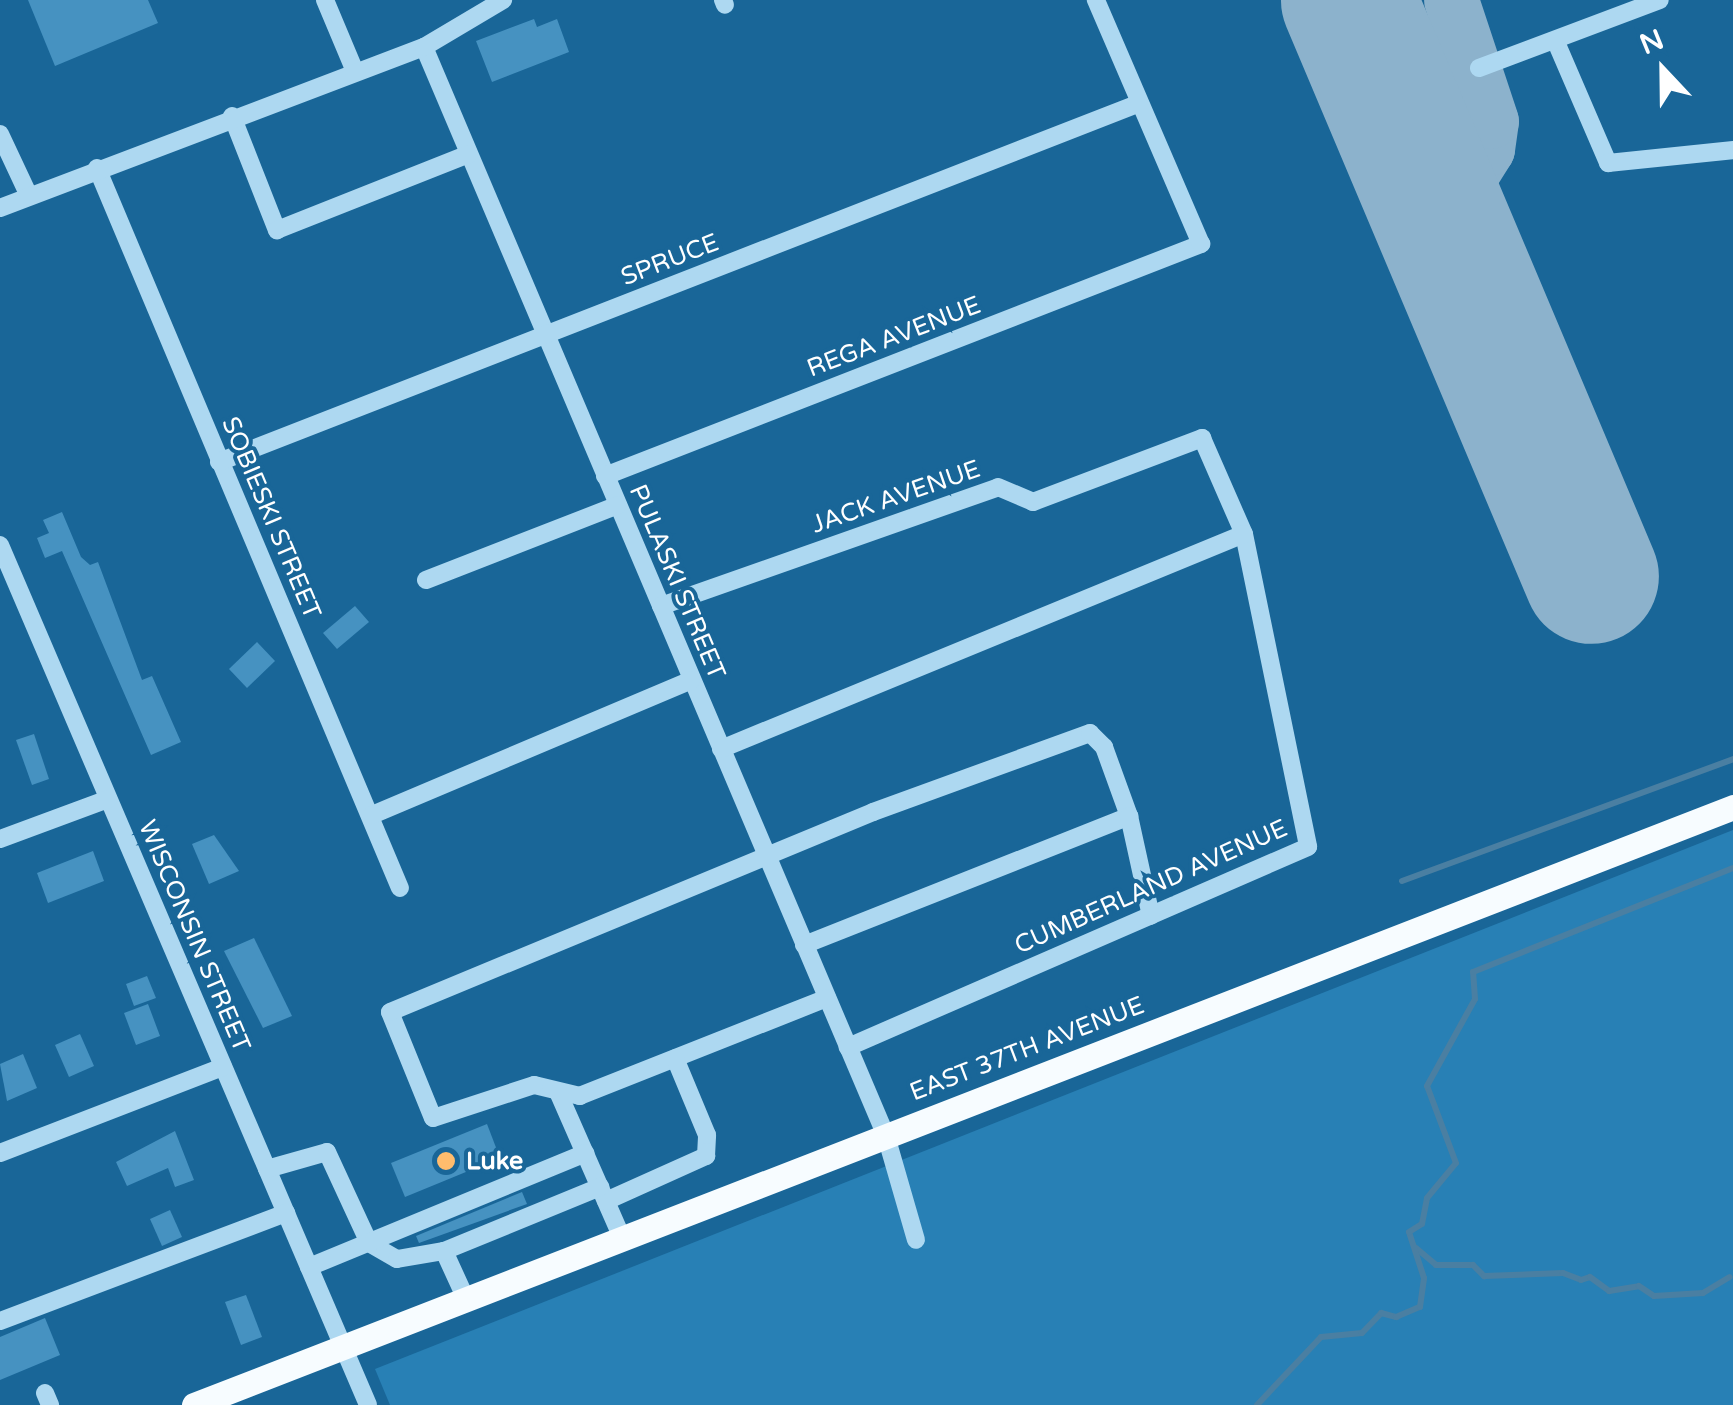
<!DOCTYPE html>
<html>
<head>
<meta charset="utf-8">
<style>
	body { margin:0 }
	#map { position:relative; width:1733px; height:1405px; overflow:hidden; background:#196698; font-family:"Varela Round",sans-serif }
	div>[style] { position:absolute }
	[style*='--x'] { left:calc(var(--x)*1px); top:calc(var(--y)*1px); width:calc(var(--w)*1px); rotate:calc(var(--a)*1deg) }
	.green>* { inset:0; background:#2880b5 }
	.stream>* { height:6px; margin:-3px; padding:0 3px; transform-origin:3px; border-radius:3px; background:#4a7fa2 }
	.taxiway>* { height:55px; margin:-27.5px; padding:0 27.5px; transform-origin:27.5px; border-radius:27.5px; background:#8cb2cc }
	.runway>* { height:135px; margin:-67.5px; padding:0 67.5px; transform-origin:67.5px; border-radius:67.5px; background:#8cb2cc }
	.building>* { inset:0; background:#4692c1 }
	.minor>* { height:18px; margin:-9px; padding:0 9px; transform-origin:9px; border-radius:9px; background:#add8f1 }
	.major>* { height:25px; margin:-12.5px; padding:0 12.5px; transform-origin:12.5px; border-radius:12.5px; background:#f7fcff }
	.dots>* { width:28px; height:28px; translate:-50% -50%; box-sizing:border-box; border:5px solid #196698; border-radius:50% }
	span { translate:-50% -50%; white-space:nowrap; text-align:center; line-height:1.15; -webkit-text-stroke:8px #196698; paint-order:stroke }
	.street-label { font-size:25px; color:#fff }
	.poi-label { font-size:25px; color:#fff; font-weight:700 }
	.left { translate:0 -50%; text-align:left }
	.north { position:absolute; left:1613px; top:20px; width:100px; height:100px; -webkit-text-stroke:8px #196698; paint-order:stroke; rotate:338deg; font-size:28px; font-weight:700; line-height:40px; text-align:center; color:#fff }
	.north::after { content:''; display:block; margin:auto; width:35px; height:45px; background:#fff; clip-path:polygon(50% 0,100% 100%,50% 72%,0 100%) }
</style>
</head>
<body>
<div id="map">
	<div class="green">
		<div style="clip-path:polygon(1733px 830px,1733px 1405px,390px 1405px,375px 1369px)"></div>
	</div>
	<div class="stream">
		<div style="--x:1402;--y:881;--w:353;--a:-20.2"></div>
		<div style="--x:1416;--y:1248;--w:26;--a:40"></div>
		<div style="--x:1436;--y:1265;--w:37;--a:0"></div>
		<div style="--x:1473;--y:1265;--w:16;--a:45"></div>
		<div style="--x:1484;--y:1276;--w:79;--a:-2.2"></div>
		<div style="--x:1563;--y:1273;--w:19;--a:21"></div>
		<div style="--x:1581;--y:1280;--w:9;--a:-18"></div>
		<div style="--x:1590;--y:1277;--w:24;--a:36"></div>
		<div style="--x:1609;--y:1291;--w:30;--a:-9"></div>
		<div style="--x:1639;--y:1286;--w:18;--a:34"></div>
		<div style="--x:1654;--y:1296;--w:49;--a:-3.5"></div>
		<div style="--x:1703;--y:1293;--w:31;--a:-31"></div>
		<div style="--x:1257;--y:1405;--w:93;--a:-46.7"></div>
		<div style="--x:1321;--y:1337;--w:41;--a:-5.6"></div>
		<div style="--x:1362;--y:1333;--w:28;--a:-46"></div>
		<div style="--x:1381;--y:1313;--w:16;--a:15"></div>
		<div style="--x:1396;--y:1317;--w:26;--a:-23"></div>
		<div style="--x:1420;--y:1307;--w:29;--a:-82"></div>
		<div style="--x:1424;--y:1278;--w:48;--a:-108.1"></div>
		<div style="--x:1409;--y:1232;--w:15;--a:-32"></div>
		<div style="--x:1422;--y:1224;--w:26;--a:-79"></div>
		<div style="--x:1427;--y:1198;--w:45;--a:-50.4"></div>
		<div style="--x:1456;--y:1163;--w:82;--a:-110.6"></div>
		<div style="--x:1427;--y:1086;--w:99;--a:-61.1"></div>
		<div style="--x:1475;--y:999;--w:27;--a:-94"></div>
		<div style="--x:1473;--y:972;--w:280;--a:-21.8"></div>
	</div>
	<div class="taxiway">
		<div style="--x:1432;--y:198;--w:44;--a:-30.1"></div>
		<div style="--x:1470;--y:176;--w:32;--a:-58"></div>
		<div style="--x:1487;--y:149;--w:28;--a:-82"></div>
		<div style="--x:1491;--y:121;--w:127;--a:-108.3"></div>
	</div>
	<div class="runway">
		<div style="--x:1348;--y:0;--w:625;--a:67.13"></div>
	</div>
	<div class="building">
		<div style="clip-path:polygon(28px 0,148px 0,158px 23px,55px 66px)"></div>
		<div style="clip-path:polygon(534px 19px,537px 27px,557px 19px,569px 52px,492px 82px,476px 41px)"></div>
		<div style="clip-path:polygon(62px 512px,81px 557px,90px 565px,98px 562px,142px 680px,152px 676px,181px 742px,151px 755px,62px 551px,45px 558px,37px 538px,49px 533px,43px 520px)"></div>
		<div style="clip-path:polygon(355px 606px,369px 622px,337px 649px,323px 633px)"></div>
		<div style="clip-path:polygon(257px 642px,275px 661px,247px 688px,229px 669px)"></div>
		<div style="clip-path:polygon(34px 734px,49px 779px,32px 785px,16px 740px)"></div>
		<div style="clip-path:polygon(214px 835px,239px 871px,209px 884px,192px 844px)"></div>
		<div style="clip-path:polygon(93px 851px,104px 881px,48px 903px,37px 873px)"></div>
		<div style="clip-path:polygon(254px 938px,292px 1016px,263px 1028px,224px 951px)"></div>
		<div style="clip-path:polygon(147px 976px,156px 998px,134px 1006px,126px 984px)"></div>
		<div style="clip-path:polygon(148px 1004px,160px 1036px,136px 1045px,124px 1013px)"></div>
		<div style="clip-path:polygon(80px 1034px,94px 1066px,69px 1077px,55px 1045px)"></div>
		<div style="clip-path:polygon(23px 1054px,37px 1088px,7px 1101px,0 1064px)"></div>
		<div style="clip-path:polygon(487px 1124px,500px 1158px,405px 1197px,391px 1163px)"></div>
		<div style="clip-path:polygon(175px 1131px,194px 1180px,175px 1187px,168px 1168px,127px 1186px,116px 1162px)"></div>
		<div style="clip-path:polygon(522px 1192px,527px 1204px,419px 1243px,416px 1236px)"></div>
		<div style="clip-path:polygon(170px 1210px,182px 1237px,162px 1246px,150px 1219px)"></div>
		<div style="clip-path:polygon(246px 1295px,262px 1337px,241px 1345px,225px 1302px)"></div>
		<div style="clip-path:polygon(45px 1318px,60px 1355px,0 1380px,0 1337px)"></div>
	</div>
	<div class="minor">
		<div style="--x:325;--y:0;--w:75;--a:67.2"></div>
		<div style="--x:723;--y:0;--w:5;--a:68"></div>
		<div style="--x:1556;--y:42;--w:132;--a:66.7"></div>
		<div style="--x:1608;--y:163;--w:126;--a:-5.9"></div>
		<div style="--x:424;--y:47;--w:1183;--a:67.01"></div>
		<div style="--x:886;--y:1136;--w:108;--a:73.9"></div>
		<div style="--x:1479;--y:68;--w:193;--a:-20.6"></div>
		<div style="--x:232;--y:116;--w:123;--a:68.5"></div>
		<div style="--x:277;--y:230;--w:206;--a:-21.6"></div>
		<div style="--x:0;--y:134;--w:68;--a:64.9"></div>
		<div style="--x:97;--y:168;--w:781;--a:67.18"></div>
		<div style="--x:0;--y:208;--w:454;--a:-20.8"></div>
		<div style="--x:424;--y:47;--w:92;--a:-30.7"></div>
		<div style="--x:219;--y:462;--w:988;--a:-21.3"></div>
		<div style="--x:605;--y:476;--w:640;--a:-21.27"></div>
		<div style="--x:1201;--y:244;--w:266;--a:-113.3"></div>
		<div style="--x:0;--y:545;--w:935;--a:66.83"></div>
		<div style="--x:426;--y:580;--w:206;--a:-21.3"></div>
		<div style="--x:661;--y:606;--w:357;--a:-19.4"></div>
		<div style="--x:998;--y:487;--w:38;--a:23"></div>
		<div style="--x:1033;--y:502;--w:181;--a:-20.7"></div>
		<div style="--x:1202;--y:438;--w:105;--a:66.4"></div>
		<div style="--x:1244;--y:534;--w:319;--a:78.4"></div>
		<div style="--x:1308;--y:847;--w:502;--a:156.5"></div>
		<div style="--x:721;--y:749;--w:565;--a:-22.35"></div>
		<div style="--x:372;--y:815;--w:346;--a:-22.9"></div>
		<div style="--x:0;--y:839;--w:115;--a:-20.3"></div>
		<div style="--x:804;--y:945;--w:350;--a:-21.6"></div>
		<div style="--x:827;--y:998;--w:266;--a:158.4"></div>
		<div style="--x:580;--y:1096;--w:47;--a:-166.6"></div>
		<div style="--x:534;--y:1085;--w:106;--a:161.9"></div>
		<div style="--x:433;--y:1118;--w:114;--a:-112.1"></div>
		<div style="--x:390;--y:1012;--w:523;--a:-22.49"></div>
		<div style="--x:873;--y:812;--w:231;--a:-20"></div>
		<div style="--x:1090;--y:733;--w:20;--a:45"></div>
		<div style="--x:1104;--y:747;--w:73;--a:70.1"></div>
		<div style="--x:1129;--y:816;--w:102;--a:77.6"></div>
		<div style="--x:558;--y:1092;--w:162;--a:66.3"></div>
		<div style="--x:0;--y:1153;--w:239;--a:-21.1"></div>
		<div style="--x:267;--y:1169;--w:62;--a:-15.8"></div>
		<div style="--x:327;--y:1152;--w:100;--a:65.2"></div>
		<div style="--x:369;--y:1243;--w:32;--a:30"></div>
		<div style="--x:397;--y:1259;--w:48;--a:-9.7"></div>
		<div style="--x:444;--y:1251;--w:53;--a:65.4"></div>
		<div style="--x:606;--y:1201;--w:110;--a:-24.2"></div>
		<div style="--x:706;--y:1156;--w:21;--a:-87"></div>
		<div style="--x:707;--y:1135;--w:83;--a:-112.6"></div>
		<div style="--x:444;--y:1251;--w:169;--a:-22.3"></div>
		<div style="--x:309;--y:1267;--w:299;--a:-22.4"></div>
		<div style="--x:0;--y:1321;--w:306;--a:-20.7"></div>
		<div style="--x:45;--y:1393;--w:13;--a:67"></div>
	</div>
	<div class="major">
		<div style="--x:194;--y:1405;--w:1651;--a:-21.23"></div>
	</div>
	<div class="dots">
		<div style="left:446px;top:1161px;background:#ffbc6d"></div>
	</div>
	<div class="street-label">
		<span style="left:670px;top:260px;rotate:-21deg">SPRUCE</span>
		<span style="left:894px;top:337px;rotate:-21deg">REGA AVENUE</span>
		<span style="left:896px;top:497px;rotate:-19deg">JACK AVENUE</span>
		<span style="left:271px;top:518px;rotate:67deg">SOBIESKI STREET</span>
		<span style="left:677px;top:582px;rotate:67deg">PULASKI STREET</span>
		<span style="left:1151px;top:887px;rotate:-24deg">CUMBERLAND AVENUE</span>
		<span style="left:194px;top:936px;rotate:67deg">WISCONSIN STREET</span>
		<span style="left:1027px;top:1049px;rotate:-21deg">EAST 37TH AVENUE</span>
	</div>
	<div class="poi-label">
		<span class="left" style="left:466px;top:1161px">Luke</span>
	</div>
	<div class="north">N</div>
</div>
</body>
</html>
